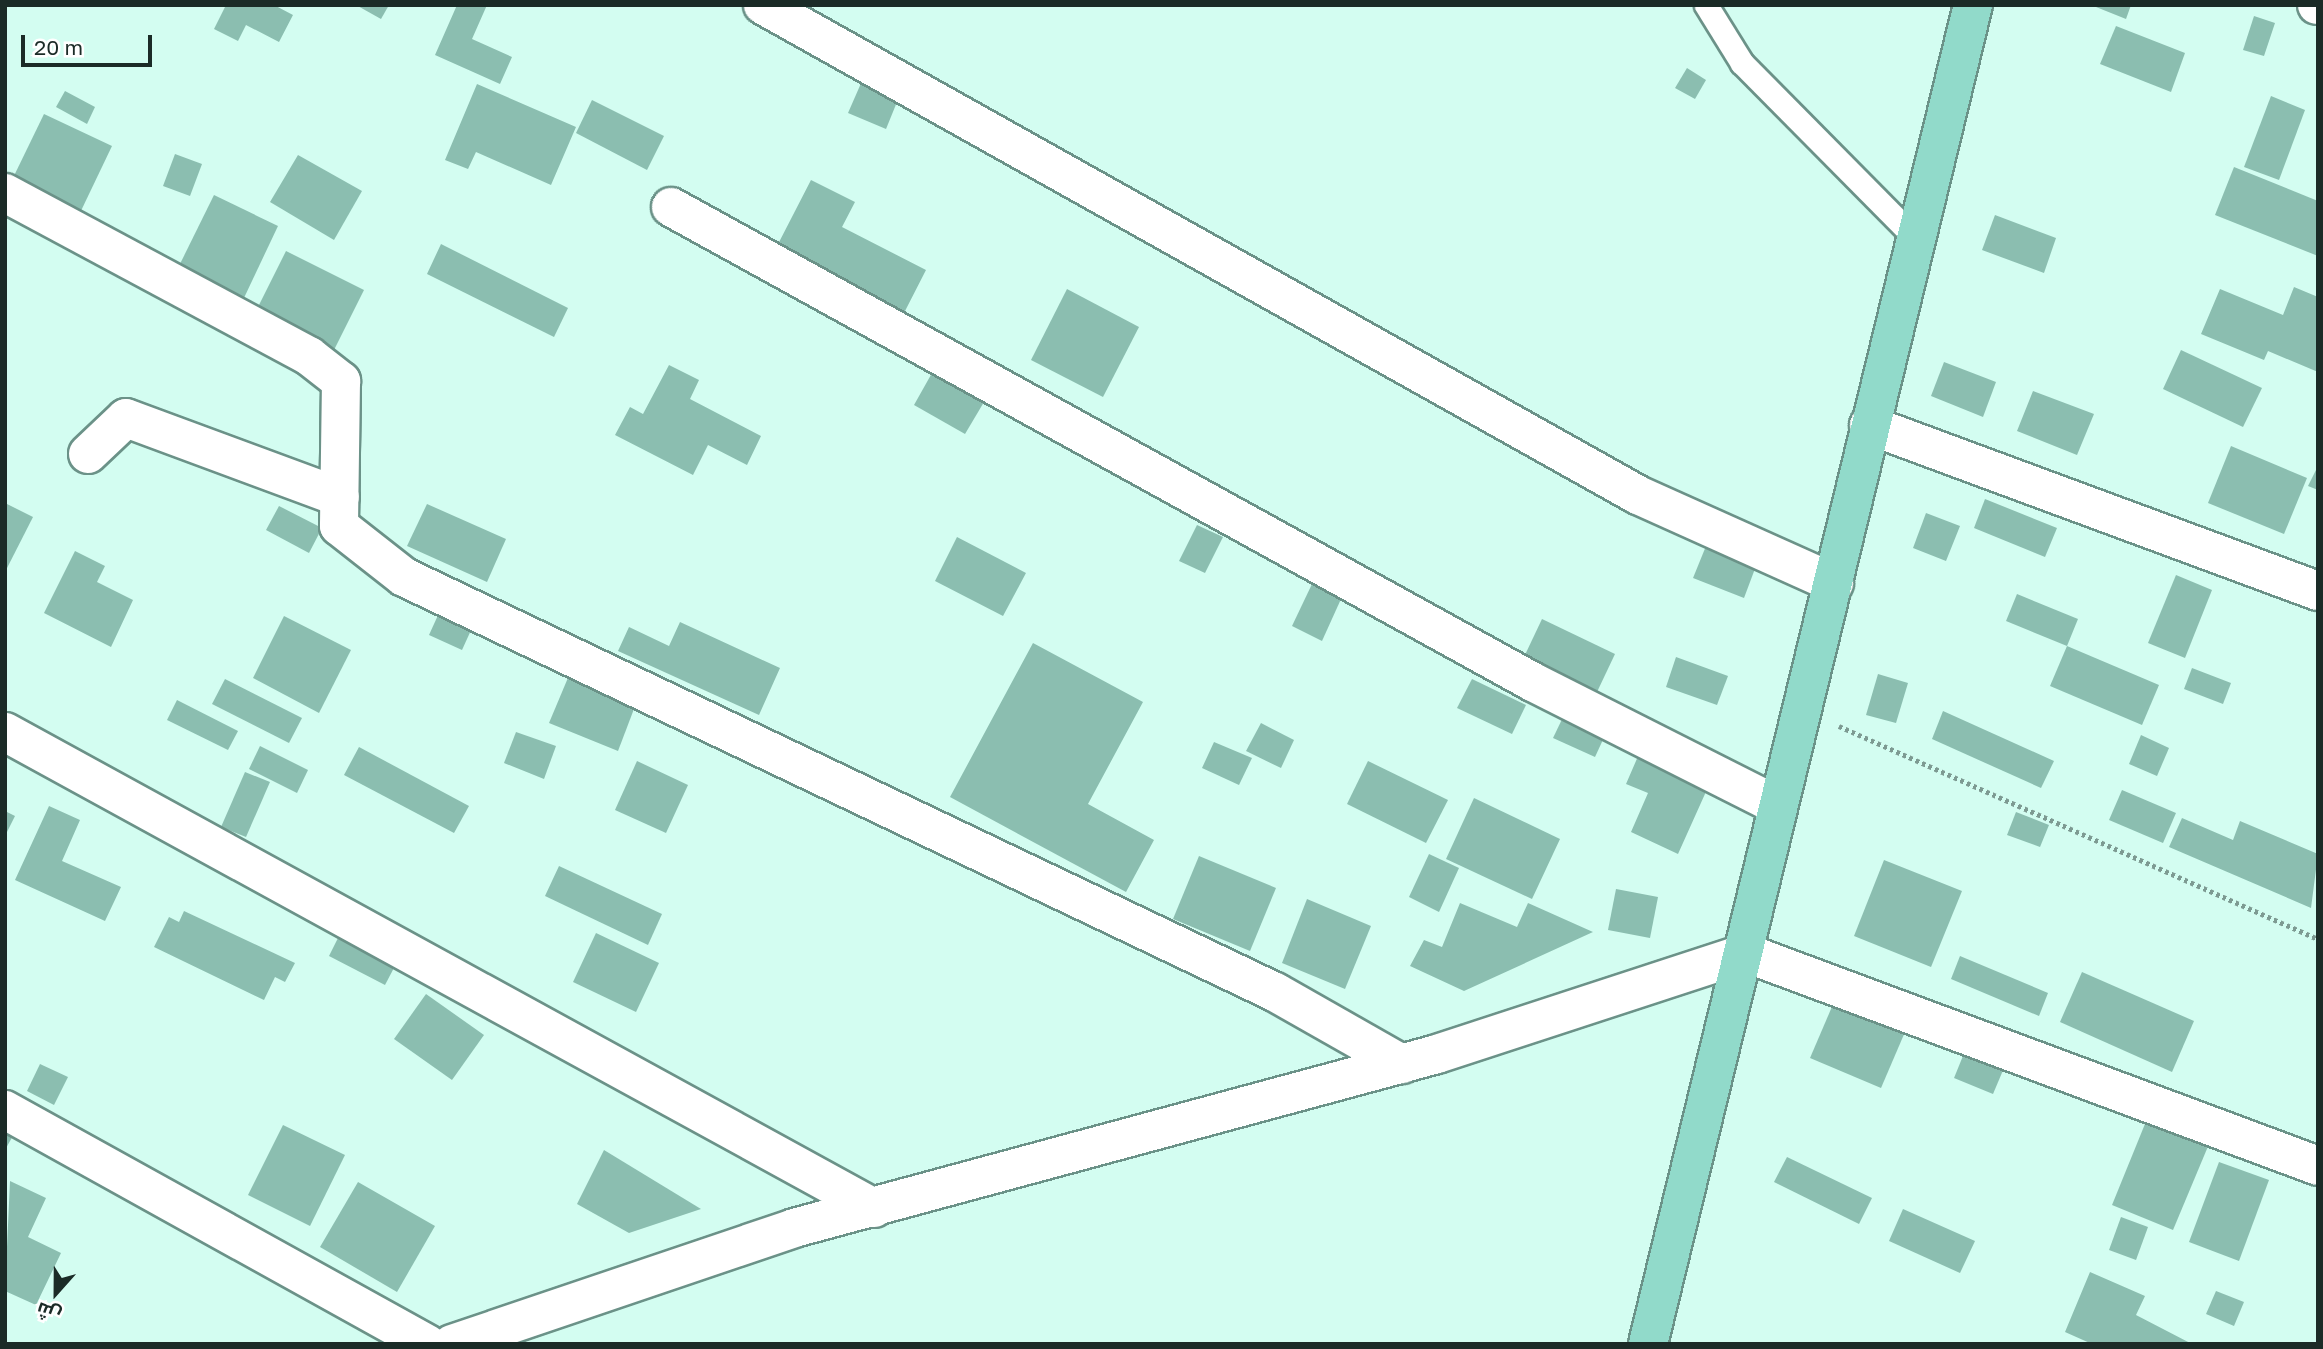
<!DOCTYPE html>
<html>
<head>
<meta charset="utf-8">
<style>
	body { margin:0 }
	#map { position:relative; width:2323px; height:1349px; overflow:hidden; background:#d3fdf1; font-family:"Golos Text",Cairo,sans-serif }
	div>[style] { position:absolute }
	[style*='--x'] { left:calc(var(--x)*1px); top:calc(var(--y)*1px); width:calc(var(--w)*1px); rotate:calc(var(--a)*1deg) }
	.building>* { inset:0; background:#8bbeb0 }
	.path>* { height:4.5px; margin-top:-2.25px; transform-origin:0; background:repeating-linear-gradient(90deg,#7d9a92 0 3.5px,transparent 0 7px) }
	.roads { filter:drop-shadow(2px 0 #6b9288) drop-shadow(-2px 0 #6b9288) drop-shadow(0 2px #6b9288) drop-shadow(0 -2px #6b9288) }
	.service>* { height:23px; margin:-11.5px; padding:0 11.5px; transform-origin:11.5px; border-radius:11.5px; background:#fff }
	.minor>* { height:38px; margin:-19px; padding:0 19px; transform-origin:19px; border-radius:19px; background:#fff }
	.primary>* { height:38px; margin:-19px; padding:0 19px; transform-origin:19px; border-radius:19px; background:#91daca }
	span { translate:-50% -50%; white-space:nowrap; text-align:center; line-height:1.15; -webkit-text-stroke:5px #fff; paint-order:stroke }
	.frame { position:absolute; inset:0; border:7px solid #1b2b27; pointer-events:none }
	.north { position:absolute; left:21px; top:1258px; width:70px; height:70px; -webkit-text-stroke:5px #fff; paint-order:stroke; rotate:201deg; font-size:19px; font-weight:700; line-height:28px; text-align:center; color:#1b2b27 }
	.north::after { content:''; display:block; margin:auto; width:24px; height:32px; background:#1b2b27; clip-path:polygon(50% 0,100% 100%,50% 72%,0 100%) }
	.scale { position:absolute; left:21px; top:35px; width:131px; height:32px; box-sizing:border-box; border:4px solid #1b2b27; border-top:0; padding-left:9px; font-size:21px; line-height:24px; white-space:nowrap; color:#1b2b27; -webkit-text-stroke:5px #fff; paint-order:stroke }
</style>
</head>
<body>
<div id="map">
	<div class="building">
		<div style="clip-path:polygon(226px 5px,274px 5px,293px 15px,279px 42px,246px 25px,238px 41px,214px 29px)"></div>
		<div style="clip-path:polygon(356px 5px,389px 5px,381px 19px)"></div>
		<div style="clip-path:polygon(457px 5px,487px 5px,472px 39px,512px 57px,500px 84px,435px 55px)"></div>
		<div style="clip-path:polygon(2091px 5px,2131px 5px,2126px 19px)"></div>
		<div style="clip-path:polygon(2254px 16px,2275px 23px,2264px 56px,2243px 50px)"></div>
		<div style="clip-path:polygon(2116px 26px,2185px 53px,2171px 92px,2100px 64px)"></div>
		<div style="clip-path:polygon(1687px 68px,1706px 80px,1695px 99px,1675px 88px)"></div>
		<div style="clip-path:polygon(862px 81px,899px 97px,886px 129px,848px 113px)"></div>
		<div style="clip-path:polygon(477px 84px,576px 127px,551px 185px,476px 152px,468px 169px,445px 160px)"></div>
		<div style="clip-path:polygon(65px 91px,95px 107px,87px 124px,56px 107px)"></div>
		<div style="clip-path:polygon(2271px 96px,2305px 110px,2279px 180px,2244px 167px)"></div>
		<div style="clip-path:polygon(592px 100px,664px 136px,647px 170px,576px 133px)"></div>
		<div style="clip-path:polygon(44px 114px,112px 146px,79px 215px,11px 182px)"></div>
		<div style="clip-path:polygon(175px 154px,202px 164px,190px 196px,163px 186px)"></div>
		<div style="clip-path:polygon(298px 155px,362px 191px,334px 240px,270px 202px)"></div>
		<div style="clip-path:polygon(2234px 167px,2318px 201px,2318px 256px,2215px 215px)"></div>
		<div style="clip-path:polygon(811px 180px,855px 202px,842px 227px,926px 270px,904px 313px,776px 248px)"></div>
		<div style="clip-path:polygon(214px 195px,278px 226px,243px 300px,178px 268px)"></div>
		<div style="clip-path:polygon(1995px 215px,2056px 238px,2044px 273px,1982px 250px)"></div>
		<div style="clip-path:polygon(441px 244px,568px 308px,554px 337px,427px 274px)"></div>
		<div style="clip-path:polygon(286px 251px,364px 290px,333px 352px,255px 313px)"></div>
		<div style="clip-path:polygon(2294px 287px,2318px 297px,2318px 372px,2268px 351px,2264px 360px,2201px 334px,2220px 289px,2283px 315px)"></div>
		<div style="clip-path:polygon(1067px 289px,1139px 327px,1103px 397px,1031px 360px)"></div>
		<div style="clip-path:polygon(2181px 350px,2262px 388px,2243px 427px,2163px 389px)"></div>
		<div style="clip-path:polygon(1944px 362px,1996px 382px,1983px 417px,1931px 396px)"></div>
		<div style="clip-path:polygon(669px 365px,699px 380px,690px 399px,761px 436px,747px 465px,708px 445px,693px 475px,615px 435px,630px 407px,643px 414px)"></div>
		<div style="clip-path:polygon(932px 373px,984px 402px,965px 434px,914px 405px)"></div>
		<div style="clip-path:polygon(2033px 391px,2094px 414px,2077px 455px,2017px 431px)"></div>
		<div style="clip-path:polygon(2231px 446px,2307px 478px,2284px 534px,2208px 503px)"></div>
		<div style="clip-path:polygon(2318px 466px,2318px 490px,2308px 486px)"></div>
		<div style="clip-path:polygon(1985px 499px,2057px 528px,2045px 557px,1974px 528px)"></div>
		<div style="clip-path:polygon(5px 503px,33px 517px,5px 572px)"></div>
		<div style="clip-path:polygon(427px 504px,506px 539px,487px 582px,407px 546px)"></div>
		<div style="clip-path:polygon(279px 506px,322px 528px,309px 553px,266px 530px)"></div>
		<div style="clip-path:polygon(1926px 513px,1960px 526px,1946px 561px,1913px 548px)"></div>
		<div style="clip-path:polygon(1197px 525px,1223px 537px,1205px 573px,1179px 561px)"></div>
		<div style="clip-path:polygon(957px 537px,1026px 573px,1003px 616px,935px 581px)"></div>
		<div style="clip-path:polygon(1706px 546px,1756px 566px,1744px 598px,1693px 578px)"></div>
		<div style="clip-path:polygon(75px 551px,105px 566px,97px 582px,133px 600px,111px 647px,44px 613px)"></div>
		<div style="clip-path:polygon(2176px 575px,2212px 590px,2185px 658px,2148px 643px)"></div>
		<div style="clip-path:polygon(1312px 584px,1341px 599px,1322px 641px,1292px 626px)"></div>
		<div style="clip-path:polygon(2017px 594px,2078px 619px,2067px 646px,2006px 621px)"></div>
		<div style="clip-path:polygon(439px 613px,472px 628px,462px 650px,429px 635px)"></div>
		<div style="clip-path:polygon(284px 616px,351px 650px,319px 713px,253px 678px)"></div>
		<div style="clip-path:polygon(1542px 619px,1615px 654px,1597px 692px,1524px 657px)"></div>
		<div style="clip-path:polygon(680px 622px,780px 668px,759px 715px,618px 651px,629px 627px,669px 646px)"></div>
		<div style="clip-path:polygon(1033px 643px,1143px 702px,1088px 804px,1154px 840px,1126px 892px,950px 797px)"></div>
		<div style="clip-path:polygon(2067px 646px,2159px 685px,2142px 725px,2050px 686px)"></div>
		<div style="clip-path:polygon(1676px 657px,1728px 676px,1717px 705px,1666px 687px)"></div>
		<div style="clip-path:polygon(2192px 668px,2231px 683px,2223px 704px,2184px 689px)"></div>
		<div style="clip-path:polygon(570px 673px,637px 701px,618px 751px,549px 723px)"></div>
		<div style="clip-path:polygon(1878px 674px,1908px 683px,1896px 723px,1866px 715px)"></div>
		<div style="clip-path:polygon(225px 679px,302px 718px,289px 743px,212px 704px)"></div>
		<div style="clip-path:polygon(1472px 679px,1526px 705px,1512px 734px,1457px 708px)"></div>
		<div style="clip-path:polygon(177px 700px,238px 731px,228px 750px,167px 720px)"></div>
		<div style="clip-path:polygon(1566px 711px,1607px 731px,1595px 757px,1553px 738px)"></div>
		<div style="clip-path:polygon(1943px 711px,2054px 761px,2041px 788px,1932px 739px)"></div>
		<div style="clip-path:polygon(1261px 723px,1294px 740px,1281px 768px,1246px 751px)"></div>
		<div style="clip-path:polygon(516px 732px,556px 746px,544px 779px,504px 763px)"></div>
		<div style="clip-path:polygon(2141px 735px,2169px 748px,2157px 776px,2129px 764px)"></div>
		<div style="clip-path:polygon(1214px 742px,1252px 758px,1239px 785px,1202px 768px)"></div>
		<div style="clip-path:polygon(260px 746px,308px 770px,297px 793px,249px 769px)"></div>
		<div style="clip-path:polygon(359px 747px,469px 806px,454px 833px,344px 775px)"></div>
		<div style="clip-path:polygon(1639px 754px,1709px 785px,1678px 854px,1631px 832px,1648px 793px,1626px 784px)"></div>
		<div style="clip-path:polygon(637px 761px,688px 785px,666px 833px,615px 810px)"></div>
		<div style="clip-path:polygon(1368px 761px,1448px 800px,1426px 843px,1347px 804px)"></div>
		<div style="clip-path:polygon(245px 772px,270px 782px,246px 837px,221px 827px)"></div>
		<div style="clip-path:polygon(2122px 790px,2176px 813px,2163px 843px,2109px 820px)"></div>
		<div style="clip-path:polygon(1474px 798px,1560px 839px,1532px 899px,1446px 859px)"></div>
		<div style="clip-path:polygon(49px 806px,80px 820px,62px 861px,121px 887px,105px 921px,15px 880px)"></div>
		<div style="clip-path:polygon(5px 811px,15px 816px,5px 836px)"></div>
		<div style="clip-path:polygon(2016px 812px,2049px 825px,2040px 847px,2007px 835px)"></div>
		<div style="clip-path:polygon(2182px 818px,2233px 840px,2240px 821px,2318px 854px,2311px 908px,2169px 847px)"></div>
		<div style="clip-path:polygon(1429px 854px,1459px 868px,1439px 912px,1409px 897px)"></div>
		<div style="clip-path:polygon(1199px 856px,1276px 888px,1250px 951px,1173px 919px)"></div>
		<div style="clip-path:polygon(1884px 860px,1962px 891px,1931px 967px,1854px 936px)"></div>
		<div style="clip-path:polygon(559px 866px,662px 914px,648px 945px,545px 896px)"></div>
		<div style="clip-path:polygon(1616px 889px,1658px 897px,1650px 938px,1608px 930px)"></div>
		<div style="clip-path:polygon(1307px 899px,1371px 926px,1345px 989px,1282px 963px)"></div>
		<div style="clip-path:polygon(1460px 903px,1517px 927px,1528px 903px,1593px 932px,1464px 991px,1410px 966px,1424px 940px,1442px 947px)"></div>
		<div style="clip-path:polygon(184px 911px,295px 963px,285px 982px,275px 977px,264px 1000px,154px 947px,169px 917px,179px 922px)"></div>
		<div style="clip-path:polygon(596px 933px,659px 963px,636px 1012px,573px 982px)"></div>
		<div style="clip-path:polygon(339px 936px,396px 964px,385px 985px,329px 956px)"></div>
		<div style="clip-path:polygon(1960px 956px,2048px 993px,2039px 1016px,1951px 979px)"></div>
		<div style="clip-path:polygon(2082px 972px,2194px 1021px,2172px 1072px,2060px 1022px)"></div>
		<div style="clip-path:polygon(426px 994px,484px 1035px,452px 1080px,394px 1039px)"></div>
		<div style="clip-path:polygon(1834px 1002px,1905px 1032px,1881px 1088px,1810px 1058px)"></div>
		<div style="clip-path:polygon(1965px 1051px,2004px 1068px,1993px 1094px,1954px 1078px)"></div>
		<div style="clip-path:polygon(40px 1064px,68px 1077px,54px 1105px,27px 1091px)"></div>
		<div style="clip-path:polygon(2147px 1119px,2209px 1144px,2173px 1230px,2112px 1205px)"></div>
		<div style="clip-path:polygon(283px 1125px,345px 1155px,310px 1226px,248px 1195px)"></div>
		<div style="clip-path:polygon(5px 1127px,15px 1132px,5px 1150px)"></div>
		<div style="clip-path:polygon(604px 1150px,701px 1209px,629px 1233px,577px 1204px)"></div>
		<div style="clip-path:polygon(1787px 1157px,1872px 1198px,1859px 1224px,1774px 1182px)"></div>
		<div style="clip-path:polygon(2219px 1162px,2269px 1180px,2239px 1261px,2189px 1242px)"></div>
		<div style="clip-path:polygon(10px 1181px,46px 1198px,28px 1237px,61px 1253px,36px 1305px,5px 1291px)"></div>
		<div style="clip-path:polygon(358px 1182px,435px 1226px,397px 1292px,320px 1247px)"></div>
		<div style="clip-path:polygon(1903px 1209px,1975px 1241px,1960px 1273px,1889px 1241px)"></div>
		<div style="clip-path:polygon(2121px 1217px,2148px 1227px,2136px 1260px,2109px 1250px)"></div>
		<div style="clip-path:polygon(2090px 1272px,2145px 1296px,2136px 1315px,2192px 1344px,2092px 1344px,2065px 1332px)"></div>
		<div style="clip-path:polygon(2216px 1291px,2244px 1302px,2234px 1326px,2206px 1314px)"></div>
	</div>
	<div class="path">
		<div style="--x:1839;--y:726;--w:524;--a:23.97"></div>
	</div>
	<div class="roads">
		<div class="service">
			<div style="--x:1706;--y:5;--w:68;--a:58.2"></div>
			<div style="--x:1742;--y:63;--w:246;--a:45.3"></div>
		</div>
		<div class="minor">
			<div style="--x:763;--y:5;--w:1003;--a:29.25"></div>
			<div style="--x:1638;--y:495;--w:215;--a:24.2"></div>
			<div style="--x:2317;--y:5;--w:1;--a:0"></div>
			<div style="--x:5;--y:193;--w:345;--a:28.2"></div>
			<div style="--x:309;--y:356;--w:41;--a:38"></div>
			<div style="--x:341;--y:381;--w:145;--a:90.8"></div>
			<div style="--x:339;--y:526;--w:83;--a:38.1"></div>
			<div style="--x:404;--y:577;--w:965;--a:25.48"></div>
			<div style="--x:1275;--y:992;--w:146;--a:29.6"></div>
			<div style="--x:671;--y:207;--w:984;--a:28.86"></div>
			<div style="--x:1533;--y:682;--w:273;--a:26.8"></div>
			<div style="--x:1869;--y:425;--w:479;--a:20.3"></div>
			<div style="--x:88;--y:454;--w:52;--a:-43.5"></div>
			<div style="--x:126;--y:418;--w:228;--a:20.3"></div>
			<div style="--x:5;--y:732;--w:991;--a:28.71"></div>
			<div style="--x:5;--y:1110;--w:483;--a:29"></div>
			<div style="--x:452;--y:1344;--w:361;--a:-18.7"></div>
			<div style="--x:794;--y:1228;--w:666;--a:-15.14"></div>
			<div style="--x:1437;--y:1054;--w:325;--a:-18.1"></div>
			<div style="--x:1746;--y:953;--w:610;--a:20.42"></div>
		</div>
		<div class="primary">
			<div style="--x:1648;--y:1344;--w:1378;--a:-76.36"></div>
		</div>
	</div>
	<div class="frame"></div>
	<div class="north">ش</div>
	<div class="scale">20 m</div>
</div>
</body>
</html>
